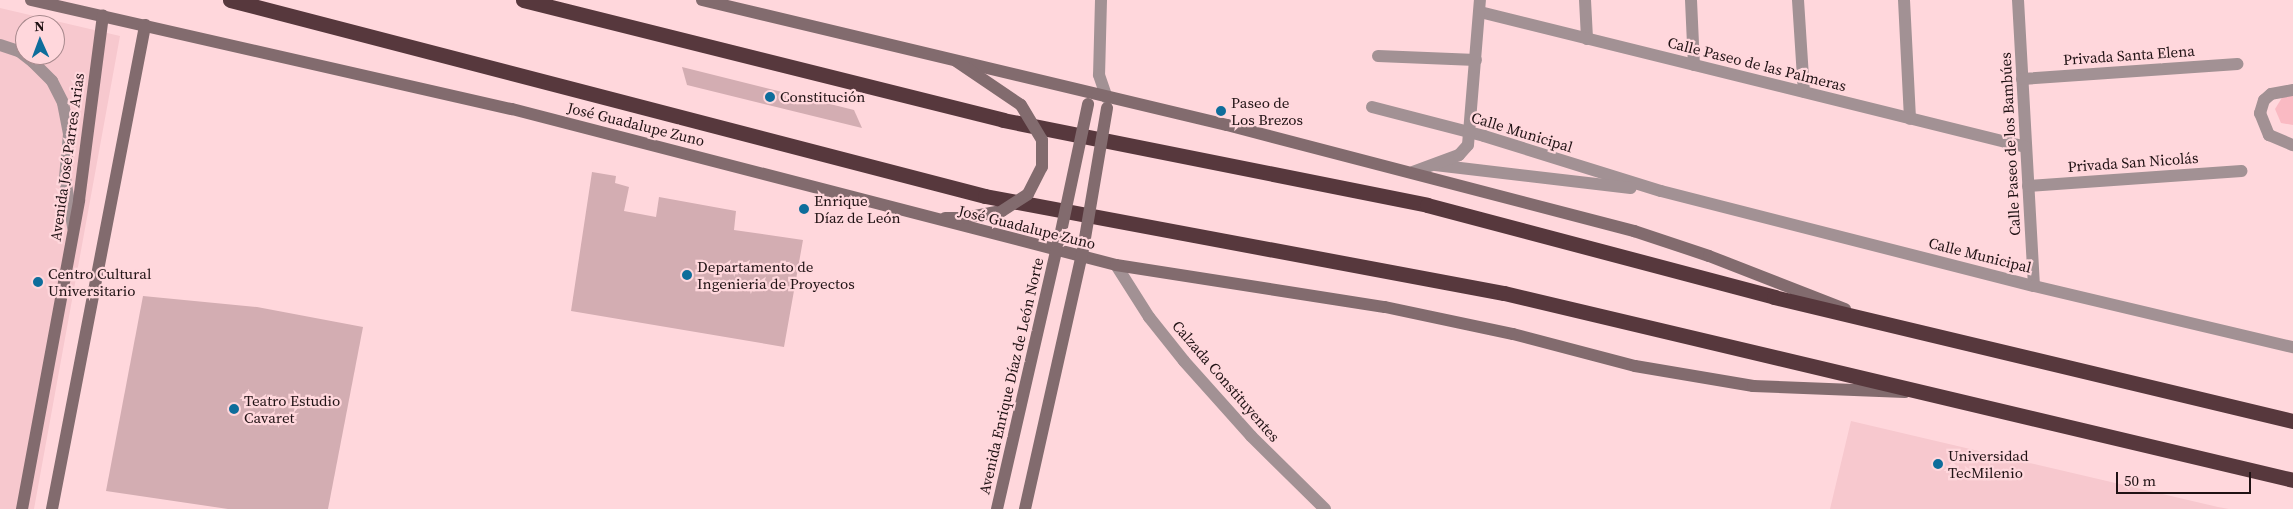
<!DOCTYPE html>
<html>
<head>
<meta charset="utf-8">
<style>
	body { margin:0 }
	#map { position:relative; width:2293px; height:509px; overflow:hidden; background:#ffd7dc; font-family:"Source Serif 4",serif }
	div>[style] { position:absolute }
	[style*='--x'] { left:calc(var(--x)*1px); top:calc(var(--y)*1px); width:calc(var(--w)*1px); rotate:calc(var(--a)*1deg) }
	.built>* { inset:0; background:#f7c8ce }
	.green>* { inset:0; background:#fabac3 }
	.building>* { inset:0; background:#d3adb2 }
	.street>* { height:12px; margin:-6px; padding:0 6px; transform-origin:6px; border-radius:6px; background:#a29194 }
	.secondary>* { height:12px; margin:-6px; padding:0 6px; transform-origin:6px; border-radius:6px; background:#826b6e }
	.highway>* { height:15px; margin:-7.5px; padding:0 7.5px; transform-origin:7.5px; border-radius:7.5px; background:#57383d }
	.secondary-bridge>* { height:12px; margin:-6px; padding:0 6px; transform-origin:6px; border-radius:6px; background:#826b6e }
	.dots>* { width:14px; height:14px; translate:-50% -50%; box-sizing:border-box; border:2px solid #ffd7dc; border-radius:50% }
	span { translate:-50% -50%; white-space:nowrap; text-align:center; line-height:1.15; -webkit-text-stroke:4.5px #ffd7dc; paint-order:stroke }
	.street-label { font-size:15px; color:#201214 }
	.poi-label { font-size:15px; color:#201214 }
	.left { translate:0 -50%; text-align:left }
	.north { position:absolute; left:15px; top:15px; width:50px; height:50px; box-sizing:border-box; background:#ffd7dc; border:1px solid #a6888c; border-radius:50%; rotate:358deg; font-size:14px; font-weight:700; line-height:20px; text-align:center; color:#201214 }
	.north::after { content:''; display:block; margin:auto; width:18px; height:22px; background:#0e6d9b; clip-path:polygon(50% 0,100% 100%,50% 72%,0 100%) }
	.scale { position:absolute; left:2116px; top:472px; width:135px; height:22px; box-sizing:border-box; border:2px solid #201214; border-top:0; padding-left:6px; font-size:15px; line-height:18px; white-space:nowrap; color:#201214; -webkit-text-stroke:4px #ffd7dc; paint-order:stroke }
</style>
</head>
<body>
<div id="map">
	<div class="built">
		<div style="clip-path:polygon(evenodd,0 8px,120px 36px,34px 509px,0 509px,0 8px,25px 25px,55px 25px,55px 55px,25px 55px,25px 25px)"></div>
		<div style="clip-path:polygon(1851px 421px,2218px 507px,2229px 509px,1830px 509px)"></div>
	</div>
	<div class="green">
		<div style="clip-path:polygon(2283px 96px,2293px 96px,2293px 125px,2281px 123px,2275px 109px)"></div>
	</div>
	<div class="building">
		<div style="clip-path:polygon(682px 67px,854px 110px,862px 128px,687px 85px)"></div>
		<div style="clip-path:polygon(592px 172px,616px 176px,615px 183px,629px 187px,624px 211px,656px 217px,659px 197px,736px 211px,734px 230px,803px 240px,784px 347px,571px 311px)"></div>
		<div style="clip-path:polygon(143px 296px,257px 307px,363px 327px,328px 509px,228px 509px,106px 491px)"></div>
	</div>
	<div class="street">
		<div style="--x:1101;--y:0;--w:75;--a:91.5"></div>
		<div style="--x:1099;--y:75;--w:24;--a:71"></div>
		<div style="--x:1585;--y:0;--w:39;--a:87"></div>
		<div style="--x:1691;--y:0;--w:65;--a:87.4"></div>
		<div style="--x:1798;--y:0;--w:92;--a:86.3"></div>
		<div style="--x:1904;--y:0;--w:119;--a:87.1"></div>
		<div style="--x:2018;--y:0;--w:286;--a:86.8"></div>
		<div style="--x:1480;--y:12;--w:562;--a:13.89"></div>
		<div style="--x:0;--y:45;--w:20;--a:18"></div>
		<div style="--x:19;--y:51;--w:18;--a:38"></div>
		<div style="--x:33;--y:62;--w:27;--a:45"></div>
		<div style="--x:52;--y:81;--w:25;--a:63"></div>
		<div style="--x:63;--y:103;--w:32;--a:79"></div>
		<div style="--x:69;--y:134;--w:44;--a:95.2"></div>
		<div style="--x:65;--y:178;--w:50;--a:80.7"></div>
		<div style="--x:1378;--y:56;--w:98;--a:2.3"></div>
		<div style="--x:2022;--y:79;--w:216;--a:-4"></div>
		<div style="--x:2293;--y:90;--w:22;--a:170"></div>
		<div style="--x:2271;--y:94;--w:9;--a:139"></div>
		<div style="--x:2264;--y:100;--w:14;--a:107"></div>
		<div style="--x:2260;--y:113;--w:24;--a:68"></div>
		<div style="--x:2269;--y:135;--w:26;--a:23"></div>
		<div style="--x:1372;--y:107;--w:116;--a:14.5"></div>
		<div style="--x:1484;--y:136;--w:185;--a:17.3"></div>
		<div style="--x:1661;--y:191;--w:385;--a:14.3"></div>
		<div style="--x:2034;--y:286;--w:266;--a:13.3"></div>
		<div style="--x:1435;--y:165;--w:197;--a:6.7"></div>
		<div style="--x:1413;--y:172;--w:49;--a:-20.3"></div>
		<div style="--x:1459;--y:155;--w:13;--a:-48"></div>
		<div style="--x:1468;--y:145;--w:145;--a:-85.3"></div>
		<div style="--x:2028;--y:186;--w:214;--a:-4"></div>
		<div style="--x:1116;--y:265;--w:62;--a:57.6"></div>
		<div style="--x:1149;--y:317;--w:56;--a:51.5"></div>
		<div style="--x:1184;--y:361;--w:101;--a:48.2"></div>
		<div style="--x:1251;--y:436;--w:104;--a:44.6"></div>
	</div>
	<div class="secondary">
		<div style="--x:31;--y:0;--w:493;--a:12.8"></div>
		<div style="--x:512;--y:109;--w:624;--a:14.48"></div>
		<div style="--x:1116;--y:265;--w:272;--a:8.9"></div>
		<div style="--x:1385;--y:307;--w:131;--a:11.9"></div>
		<div style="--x:1513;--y:334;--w:126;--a:14.7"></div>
		<div style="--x:1635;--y:366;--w:120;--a:9.6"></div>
		<div style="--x:1753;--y:386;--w:152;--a:2.3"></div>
		<div style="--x:702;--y:0;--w:540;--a:13.39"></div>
		<div style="--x:1227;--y:125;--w:421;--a:14.6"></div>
		<div style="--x:1634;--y:231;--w:79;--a:18.4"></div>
		<div style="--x:1709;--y:256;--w:146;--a:21.3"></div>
		<div style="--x:956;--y:61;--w:78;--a:34.1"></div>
		<div style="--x:945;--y:218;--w:20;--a:0"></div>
		<div style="--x:965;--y:218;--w:38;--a:-11"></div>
		<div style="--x:22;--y:509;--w:314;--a:-79.5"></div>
		<div style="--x:79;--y:200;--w:186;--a:-82.6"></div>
		<div style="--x:52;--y:509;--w:493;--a:-79.1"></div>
		<div style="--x:997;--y:509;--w:273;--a:-77.1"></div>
		<div style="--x:1025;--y:509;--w:266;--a:-77.4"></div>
	</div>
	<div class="highway">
		<div style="--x:230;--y:0;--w:780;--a:14.55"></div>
		<div style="--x:985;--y:196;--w:528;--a:10.59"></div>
		<div style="--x:1504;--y:293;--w:811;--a:13.33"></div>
		<div style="--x:523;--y:0;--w:495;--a:14"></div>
		<div style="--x:1003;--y:120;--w:432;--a:11.3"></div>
		<div style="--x:1427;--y:205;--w:359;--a:14.8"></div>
		<div style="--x:1774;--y:297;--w:534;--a:13.44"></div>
	</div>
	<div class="secondary-bridge">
		<div style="--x:1002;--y:211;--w:31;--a:-33"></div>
		<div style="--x:1028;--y:194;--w:30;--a:-63"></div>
		<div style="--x:1042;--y:167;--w:27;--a:-90"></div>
		<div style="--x:1042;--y:140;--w:41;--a:-121"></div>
		<div style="--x:1059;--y:241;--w:140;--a:-78"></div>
		<div style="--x:1084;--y:244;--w:138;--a:-80.4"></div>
	</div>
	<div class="dots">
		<div style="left:770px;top:97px;background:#0e6d9b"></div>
		<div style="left:1221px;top:111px;background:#0e6d9b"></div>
		<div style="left:804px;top:209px;background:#0e6d9b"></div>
		<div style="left:687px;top:275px;background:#0e6d9b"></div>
		<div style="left:38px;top:282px;background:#0e6d9b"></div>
		<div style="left:234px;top:409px;background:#0e6d9b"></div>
		<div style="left:1938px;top:464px;background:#0e6d9b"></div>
	</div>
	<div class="street-label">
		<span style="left:2129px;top:55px;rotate:-4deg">Privada Santa Elena</span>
		<span style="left:1757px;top:64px;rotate:14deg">Calle Paseo de las Palmeras</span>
		<span style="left:636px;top:124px;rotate:14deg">José Guadalupe Zuno</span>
		<span style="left:1522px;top:132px;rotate:17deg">Calle Municipal</span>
		<span style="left:2010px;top:144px;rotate:-93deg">Calle Paseo de los Bambúes</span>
		<span style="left:67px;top:157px;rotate:-82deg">Avenida José Parres Arias</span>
		<span style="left:2133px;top:162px;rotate:-4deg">Privada San Nicolás</span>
		<span style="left:1027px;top:227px;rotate:14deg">José Guadalupe Zuno</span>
		<span style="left:1980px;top:255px;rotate:14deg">Calle Municipal</span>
		<span style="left:1011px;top:376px;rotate:-77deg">Avenida Enrique Díaz de León Norte</span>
		<span style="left:1226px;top:381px;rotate:49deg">Calzada Constituyentes</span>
	</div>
	<div class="poi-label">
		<span class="left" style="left:780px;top:97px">Constitución</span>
		<span class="left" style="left:1231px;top:111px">Paseo de<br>Los Brezos</span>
		<span class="left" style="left:814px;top:209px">Enrique<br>Díaz de León</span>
		<span class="left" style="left:697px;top:275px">Departamento de<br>Ingenieria de Proyectos</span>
		<span class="left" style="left:48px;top:282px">Centro Cultural<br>Universitario</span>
		<span class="left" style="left:244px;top:409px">Teatro Estudio<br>Cavaret</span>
		<span class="left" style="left:1948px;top:464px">Universidad<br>TecMilenio</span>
	</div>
	<div class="north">N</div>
	<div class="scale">50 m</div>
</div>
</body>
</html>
